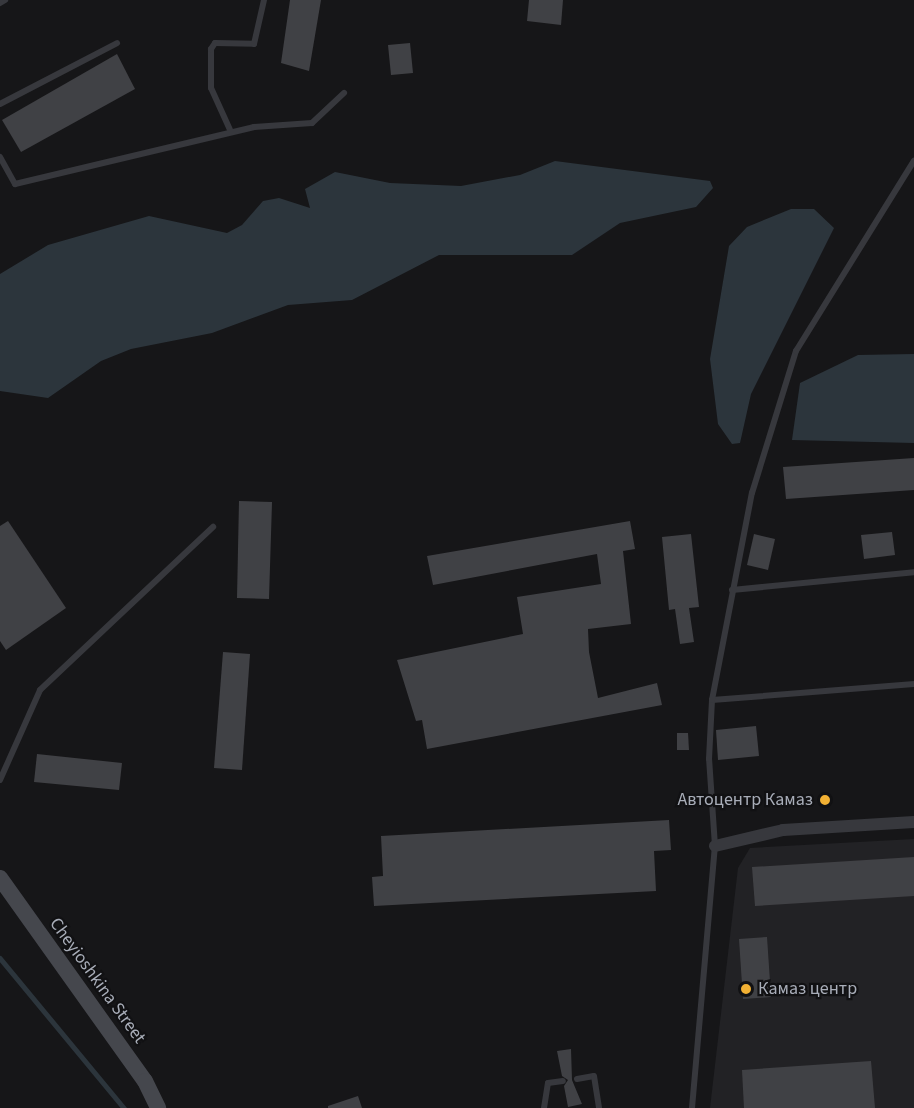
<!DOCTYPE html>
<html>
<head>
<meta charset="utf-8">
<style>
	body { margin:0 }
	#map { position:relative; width:914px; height:1108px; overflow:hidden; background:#161618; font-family:"Source Sans 3",sans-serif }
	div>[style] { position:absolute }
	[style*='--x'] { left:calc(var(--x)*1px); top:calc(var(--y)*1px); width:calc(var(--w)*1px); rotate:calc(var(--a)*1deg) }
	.built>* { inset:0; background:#222225 }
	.water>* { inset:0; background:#2c353c }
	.stream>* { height:4.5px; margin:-2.25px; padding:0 2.25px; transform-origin:2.25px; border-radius:2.25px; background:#2c353c }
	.building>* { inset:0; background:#404145 }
	.lane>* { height:6px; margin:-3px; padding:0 3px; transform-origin:3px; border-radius:3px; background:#37383d }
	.street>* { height:12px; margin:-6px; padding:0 6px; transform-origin:6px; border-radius:6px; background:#37383d }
	.secondary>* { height:16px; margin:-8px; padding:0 8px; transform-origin:8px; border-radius:8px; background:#45474d }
	.dots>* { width:16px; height:16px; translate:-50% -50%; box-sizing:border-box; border:3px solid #111113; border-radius:50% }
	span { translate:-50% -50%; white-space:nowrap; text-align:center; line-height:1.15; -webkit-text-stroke:4.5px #111113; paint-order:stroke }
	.poi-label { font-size:18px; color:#a8adb8 }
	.right { translate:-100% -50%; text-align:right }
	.left { translate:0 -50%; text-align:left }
	.street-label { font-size:18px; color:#a8adb8 }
</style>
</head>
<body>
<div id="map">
	<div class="built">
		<div style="clip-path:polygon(914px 839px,914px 1108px,710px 1108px,738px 868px,750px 848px)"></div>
	</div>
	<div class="water">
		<div style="clip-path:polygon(555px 161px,710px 181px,713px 188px,696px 207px,620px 223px,572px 255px,439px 255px,352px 300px,288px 305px,212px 333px,131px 349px,101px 361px,48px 398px,0 391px,0 274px,48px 245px,149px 216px,227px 233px,242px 225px,263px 201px,279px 198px,310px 208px,305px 189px,335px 172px,390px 183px,461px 186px,520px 175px)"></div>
		<div style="clip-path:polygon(791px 209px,814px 209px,834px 228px,751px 394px,740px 443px,732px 444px,718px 424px,710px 359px,729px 246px,747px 227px)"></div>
		<div style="clip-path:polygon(914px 354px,914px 443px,792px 440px,800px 383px,858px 355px)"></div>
	</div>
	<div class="stream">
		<div style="--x:0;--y:958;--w:195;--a:50.4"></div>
	</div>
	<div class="building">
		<div style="clip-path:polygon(290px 0,321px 0,309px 71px,281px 63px)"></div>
		<div style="clip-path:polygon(529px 0,563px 0,561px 25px,527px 21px)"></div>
		<div style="clip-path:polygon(410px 43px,413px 73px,391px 75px,388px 45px)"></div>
		<div style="clip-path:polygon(117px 54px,135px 89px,21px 152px,2px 120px)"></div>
		<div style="clip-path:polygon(914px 458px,914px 490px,786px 499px,783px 467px)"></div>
		<div style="clip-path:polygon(239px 501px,272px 502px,269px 599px,237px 598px)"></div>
		<div style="clip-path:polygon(8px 521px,66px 608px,6px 650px,0 641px,0 526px)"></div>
		<div style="clip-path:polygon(630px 521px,635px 549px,623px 551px,631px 624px,588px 629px,589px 652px,598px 698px,657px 683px,662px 705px,427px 749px,422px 720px,416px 721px,397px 660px,523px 634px,517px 597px,601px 584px,597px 554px,433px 585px,427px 556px)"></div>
		<div style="clip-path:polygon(892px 532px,895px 555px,864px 559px,861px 535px)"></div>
		<div style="clip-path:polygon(691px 534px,699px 607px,689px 608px,694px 642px,680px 644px,675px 609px,669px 610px,662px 537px)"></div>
		<div style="clip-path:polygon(754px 534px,775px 539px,768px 570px,747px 565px)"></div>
		<div style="clip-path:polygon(223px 652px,250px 654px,242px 770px,214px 768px)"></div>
		<div style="clip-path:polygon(756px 726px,759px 756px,718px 760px,716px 730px)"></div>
		<div style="clip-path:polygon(677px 733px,688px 733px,689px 750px,677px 750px)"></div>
		<div style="clip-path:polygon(37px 754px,122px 763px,119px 790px,34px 782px)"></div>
		<div style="clip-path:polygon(669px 820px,671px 850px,654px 851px,656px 891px,374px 906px,372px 877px,383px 876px,381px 836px)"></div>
		<div style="clip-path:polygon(914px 857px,914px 896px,755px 906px,752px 867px)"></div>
		<div style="clip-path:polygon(767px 937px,771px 997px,743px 999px,739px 939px)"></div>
		<div style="clip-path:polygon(571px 1049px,572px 1080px,582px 1104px,568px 1107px,564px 1086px,568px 1080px,562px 1076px,557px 1051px)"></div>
		<div style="clip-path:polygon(871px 1061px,875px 1108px,744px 1108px,742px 1070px)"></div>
		<div style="clip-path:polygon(358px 1096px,362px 1108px,328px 1108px,328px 1106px)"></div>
	</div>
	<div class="lane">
		<div style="--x:0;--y:3;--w:6;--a:-31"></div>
		<div style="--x:0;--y:104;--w:132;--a:-27.5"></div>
		<div style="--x:231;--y:132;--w:48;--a:-114.4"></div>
		<div style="--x:211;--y:88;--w:39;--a:-90"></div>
		<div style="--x:211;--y:49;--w:7;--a:-56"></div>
		<div style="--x:215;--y:43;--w:39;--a:1"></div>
		<div style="--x:254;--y:44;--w:45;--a:-77.2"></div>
		<div style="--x:0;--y:157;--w:31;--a:61"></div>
		<div style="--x:15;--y:184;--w:246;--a:-13.4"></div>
		<div style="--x:254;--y:127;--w:58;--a:-3.9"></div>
		<div style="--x:312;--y:123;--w:44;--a:-43.2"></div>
		<div style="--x:732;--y:590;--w:183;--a:-5.6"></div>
		<div style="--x:712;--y:700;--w:203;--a:-4.5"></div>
		<div style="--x:0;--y:780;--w:98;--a:-66"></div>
		<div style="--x:40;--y:690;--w:238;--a:-43.3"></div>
		<div style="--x:577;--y:1079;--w:17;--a:-10"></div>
		<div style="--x:594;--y:1076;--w:32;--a:81"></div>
		<div style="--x:544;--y:1108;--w:25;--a:-81"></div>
		<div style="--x:548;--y:1083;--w:15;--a:-8"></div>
		<div style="--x:692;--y:1108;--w:263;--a:-85"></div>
		<div style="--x:715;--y:846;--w:87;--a:-93.9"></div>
		<div style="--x:709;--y:759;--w:59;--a:-87.1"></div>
		<div style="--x:712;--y:700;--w:211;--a:-79.1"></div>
		<div style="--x:752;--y:493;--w:149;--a:-72.8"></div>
		<div style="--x:796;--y:351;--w:224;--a:-58.2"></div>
	</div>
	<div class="street">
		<div style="--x:715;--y:846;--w:70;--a:-13.2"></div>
		<div style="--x:783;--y:830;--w:131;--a:-3.5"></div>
	</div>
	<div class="secondary">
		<div style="--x:0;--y:878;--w:249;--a:54.5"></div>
		<div style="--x:145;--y:1081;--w:30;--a:64"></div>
	</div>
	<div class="dots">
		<div style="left:825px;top:800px;background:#f2b134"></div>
		<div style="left:746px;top:989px;background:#f2b134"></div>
	</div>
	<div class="poi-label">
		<span class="right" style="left:813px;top:800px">Автоцентр Камаз</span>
		<span class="left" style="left:758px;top:989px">Камаз центр</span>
	</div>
	<div class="street-label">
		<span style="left:97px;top:981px;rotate:54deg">Cheyioshkina Street</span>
	</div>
</div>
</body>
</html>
